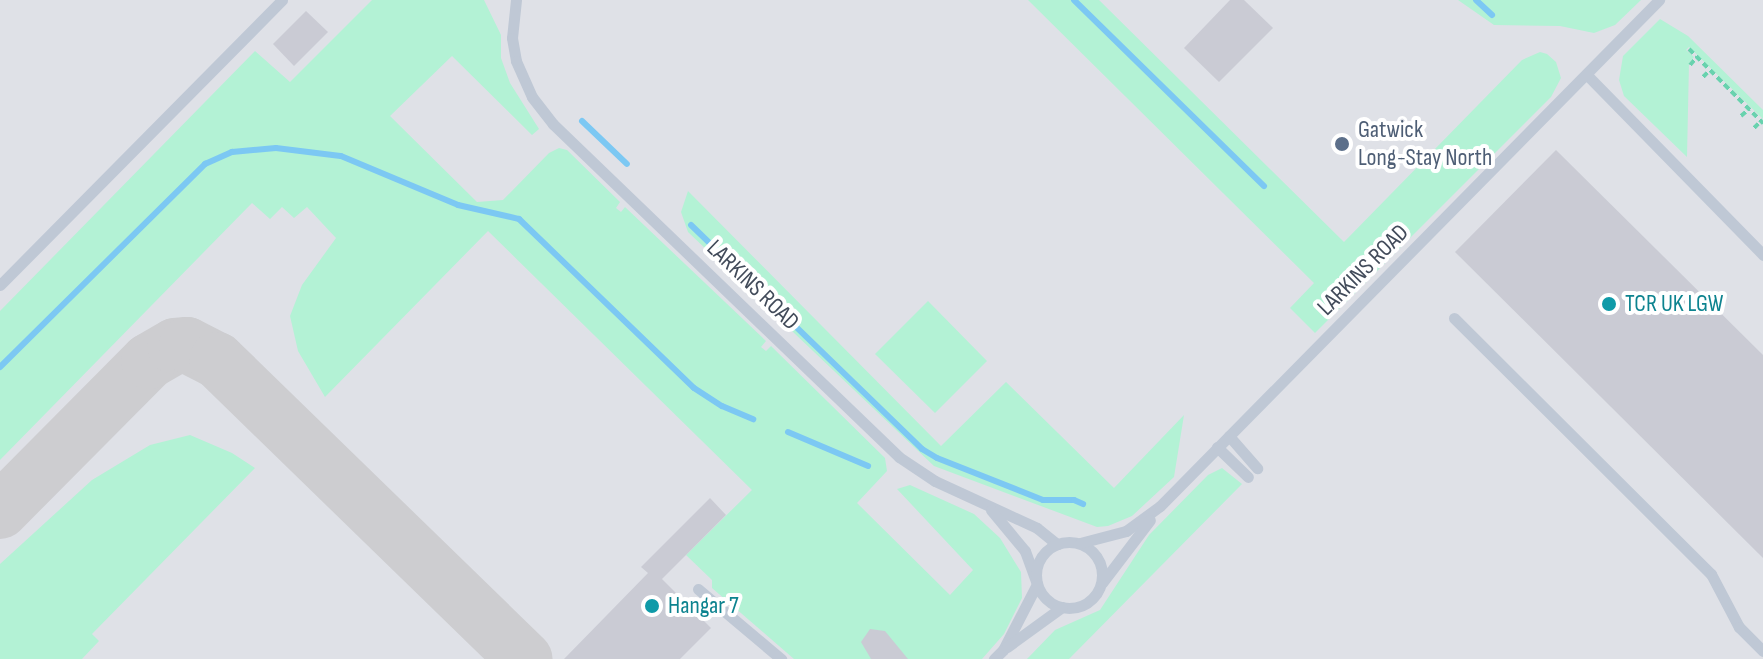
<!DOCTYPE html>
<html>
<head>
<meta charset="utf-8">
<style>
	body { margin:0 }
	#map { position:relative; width:1763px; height:659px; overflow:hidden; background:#eeebea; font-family:"Sofia Sans Condensed",sans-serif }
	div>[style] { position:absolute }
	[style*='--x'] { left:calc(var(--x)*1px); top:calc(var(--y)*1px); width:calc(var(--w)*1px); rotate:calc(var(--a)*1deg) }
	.airport>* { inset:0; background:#dfe1e7 }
	.green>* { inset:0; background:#b3f2d5 }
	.stream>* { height:6px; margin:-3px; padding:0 3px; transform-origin:3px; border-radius:3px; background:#7cc8f3 }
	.taxiway>* { height:56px; margin:-28px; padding:0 28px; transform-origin:28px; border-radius:28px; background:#cdcdd0 }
	.building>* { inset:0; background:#cacbd4 }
	.path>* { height:4px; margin-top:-2px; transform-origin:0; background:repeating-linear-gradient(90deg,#68d2ae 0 6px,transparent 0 10px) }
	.service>* { height:11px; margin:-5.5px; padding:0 5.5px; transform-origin:5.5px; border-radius:5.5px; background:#bfc8d5 }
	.service>.ring { margin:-5.5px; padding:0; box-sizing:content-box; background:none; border:11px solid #bfc8d5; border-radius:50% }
	.dots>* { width:22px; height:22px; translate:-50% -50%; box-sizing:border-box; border:4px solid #fff; border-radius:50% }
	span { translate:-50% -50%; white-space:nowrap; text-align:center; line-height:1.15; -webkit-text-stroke:8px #fff; paint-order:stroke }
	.service-label { font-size:24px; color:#4e5e75 }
	.left { translate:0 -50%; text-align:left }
	.street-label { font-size:24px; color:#424b5a }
	.culture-label { font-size:24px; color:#0d838f }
</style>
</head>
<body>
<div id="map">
	<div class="airport">
		<div style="clip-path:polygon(0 0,1763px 0,1763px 659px,0 659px)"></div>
	</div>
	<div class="green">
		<div style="clip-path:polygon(372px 0,484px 0,501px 35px,501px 58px,510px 83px,539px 129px,532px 135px,452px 56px,390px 116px,477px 202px,503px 200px,549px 153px,559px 148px,567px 150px,620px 202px,616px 208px,621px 212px,625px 207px,766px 341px,761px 347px,766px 351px,771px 346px,885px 458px,887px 471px,857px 503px,950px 595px,973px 570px,897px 489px,910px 485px,974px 514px,1000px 538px,1021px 572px,1022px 598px,1004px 634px,982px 659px,794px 659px,712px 588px,712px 580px,686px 555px,752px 490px,488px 231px,325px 397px,298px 351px,290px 316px,302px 285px,336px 238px,307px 207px,294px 218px,282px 207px,270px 219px,252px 203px,0 460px,0 311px,255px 51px,290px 82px)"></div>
		<div style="clip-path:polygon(1028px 0,1099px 0,1344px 242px,1522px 60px,1540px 52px,1547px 54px,1556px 62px,1561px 78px,1551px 97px,1315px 333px,1290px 308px,1314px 283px)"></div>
		<div style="clip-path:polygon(1458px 0,1641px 0,1615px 25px,1594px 33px,1560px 26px,1494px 25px)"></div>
		<div style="clip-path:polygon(1660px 19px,1688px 36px,1763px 110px,1763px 119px,1689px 47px,1686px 50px,1694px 57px,1689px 63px,1687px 157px,1624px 96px,1619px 80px,1623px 56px)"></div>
		<div style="clip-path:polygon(688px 191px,941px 446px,1006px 382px,1114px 488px,1184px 415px,1174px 477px,1132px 516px,1108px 526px,1097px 527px,934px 466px,688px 232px,681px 212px)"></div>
		<div style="clip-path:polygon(928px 301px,987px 361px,935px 413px,875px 354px)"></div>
		<div style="clip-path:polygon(190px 435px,232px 453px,255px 468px,92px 634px,99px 641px,82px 659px,0 659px,0 564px,92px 480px,150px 445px)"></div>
		<div style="clip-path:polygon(1222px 468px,1242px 484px,1069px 659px,1027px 659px,1055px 630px,1100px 610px,1149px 535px,1208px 475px)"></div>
	</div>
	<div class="stream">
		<div style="--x:1074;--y:0;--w:266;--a:44.4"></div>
		<div style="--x:1476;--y:0;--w:22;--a:43"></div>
		<div style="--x:582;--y:121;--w:62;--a:43.7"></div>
		<div style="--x:691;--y:225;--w:322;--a:44.1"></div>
		<div style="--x:922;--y:449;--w:17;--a:31"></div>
		<div style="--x:937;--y:458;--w:114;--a:21.6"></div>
		<div style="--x:1043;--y:500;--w:31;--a:0"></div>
		<div style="--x:1074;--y:500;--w:10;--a:24"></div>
		<div style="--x:0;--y:367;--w:289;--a:-44.7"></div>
		<div style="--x:205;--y:164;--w:30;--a:-24"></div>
		<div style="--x:232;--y:152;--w:44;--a:-5.2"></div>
		<div style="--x:276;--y:148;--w:65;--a:7"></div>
		<div style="--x:341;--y:156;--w:127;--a:22.7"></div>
		<div style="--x:458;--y:205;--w:63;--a:12.9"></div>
		<div style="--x:519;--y:219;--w:243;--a:44"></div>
		<div style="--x:694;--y:388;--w:33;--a:33"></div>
		<div style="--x:722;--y:406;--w:34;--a:23"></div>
		<div style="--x:788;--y:432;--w:87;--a:23"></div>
	</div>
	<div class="taxiway">
		<div style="--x:0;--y:511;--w:211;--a:-45.2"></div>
		<div style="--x:149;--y:361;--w:30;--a:-30"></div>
		<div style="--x:175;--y:346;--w:12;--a:-5"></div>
		<div style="--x:187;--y:345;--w:34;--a:27"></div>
		<div style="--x:217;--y:360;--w:429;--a:44.2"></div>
	</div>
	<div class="building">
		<div style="clip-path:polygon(1230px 0,1244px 0,1273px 28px,1219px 82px,1184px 48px)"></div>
		<div style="clip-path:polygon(306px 11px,328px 32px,294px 66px,273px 44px)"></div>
		<div style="clip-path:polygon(1556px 150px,1763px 355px,1763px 558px,1455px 252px)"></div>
		<div style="clip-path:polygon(710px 498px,726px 515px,662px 579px,711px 628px,680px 659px,564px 659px,648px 573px,641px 567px)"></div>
		<div style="clip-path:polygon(870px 629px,885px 631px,908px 659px,871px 659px,861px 642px)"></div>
	</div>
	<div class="path">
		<div style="--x:1689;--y:49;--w:105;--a:45"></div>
		<div style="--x:1690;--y:65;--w:11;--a:-49"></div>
		<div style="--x:1703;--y:77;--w:10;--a:-45"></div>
		<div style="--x:1741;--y:116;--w:11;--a:-41"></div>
		<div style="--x:1754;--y:128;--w:10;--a:-45"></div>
	</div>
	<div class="service">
		<div style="--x:516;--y:0;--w:38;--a:96"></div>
		<div style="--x:512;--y:38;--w:23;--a:80"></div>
		<div style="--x:516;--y:61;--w:39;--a:66"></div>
		<div style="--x:532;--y:97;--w:34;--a:52"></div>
		<div style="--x:553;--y:124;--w:480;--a:43.9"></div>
		<div style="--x:899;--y:457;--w:43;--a:33.7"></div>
		<div style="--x:935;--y:481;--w:112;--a:24.7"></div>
		<div style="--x:1037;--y:528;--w:26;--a:39"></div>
		<div style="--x:1587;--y:75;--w:252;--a:45.6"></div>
		<div style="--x:0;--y:285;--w:401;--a:-45.3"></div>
		<div style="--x:1454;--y:318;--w:363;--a:44.9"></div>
		<div style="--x:1711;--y:574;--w:60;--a:62.2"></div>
		<div style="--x:1739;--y:627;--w:34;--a:45"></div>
		<div style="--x:1229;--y:436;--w:43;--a:48.8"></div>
		<div style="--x:1217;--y:447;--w:43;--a:44.1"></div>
		<div style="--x:991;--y:510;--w:53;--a:50.3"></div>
		<div style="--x:1025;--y:551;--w:35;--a:70"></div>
		<div style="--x:1037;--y:584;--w:74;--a:117.3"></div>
		<div style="--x:1003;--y:650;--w:13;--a:135"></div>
		<div class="ring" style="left:1036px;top:542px;width:55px;height:55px"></div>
		<div style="--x:1080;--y:543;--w:48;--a:-14.6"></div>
		<div style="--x:1126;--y:531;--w:42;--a:-36.3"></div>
		<div style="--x:1160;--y:506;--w:711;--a:-45.4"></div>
		<div style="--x:1102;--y:583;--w:79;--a:-52.7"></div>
		<div style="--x:698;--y:589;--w:109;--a:40.1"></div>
		<div style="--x:1007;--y:647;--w:68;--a:-36"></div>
	</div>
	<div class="dots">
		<div style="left:1342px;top:144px;background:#5c6f8a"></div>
		<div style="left:1609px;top:304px;background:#0f9aa8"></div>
		<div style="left:652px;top:606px;background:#0f9aa8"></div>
	</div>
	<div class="service-label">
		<span class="left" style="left:1358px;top:144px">Gatwick<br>Long-Stay North</span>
	</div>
	<div class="street-label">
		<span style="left:1363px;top:270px;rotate:-45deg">LARKINS ROAD</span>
		<span style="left:753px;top:285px;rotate:44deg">LARKINS ROAD</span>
	</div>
	<div class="culture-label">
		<span class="left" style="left:1625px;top:304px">TCR UK LGW</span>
		<span class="left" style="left:668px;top:606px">Hangar 7</span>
	</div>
</div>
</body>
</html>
